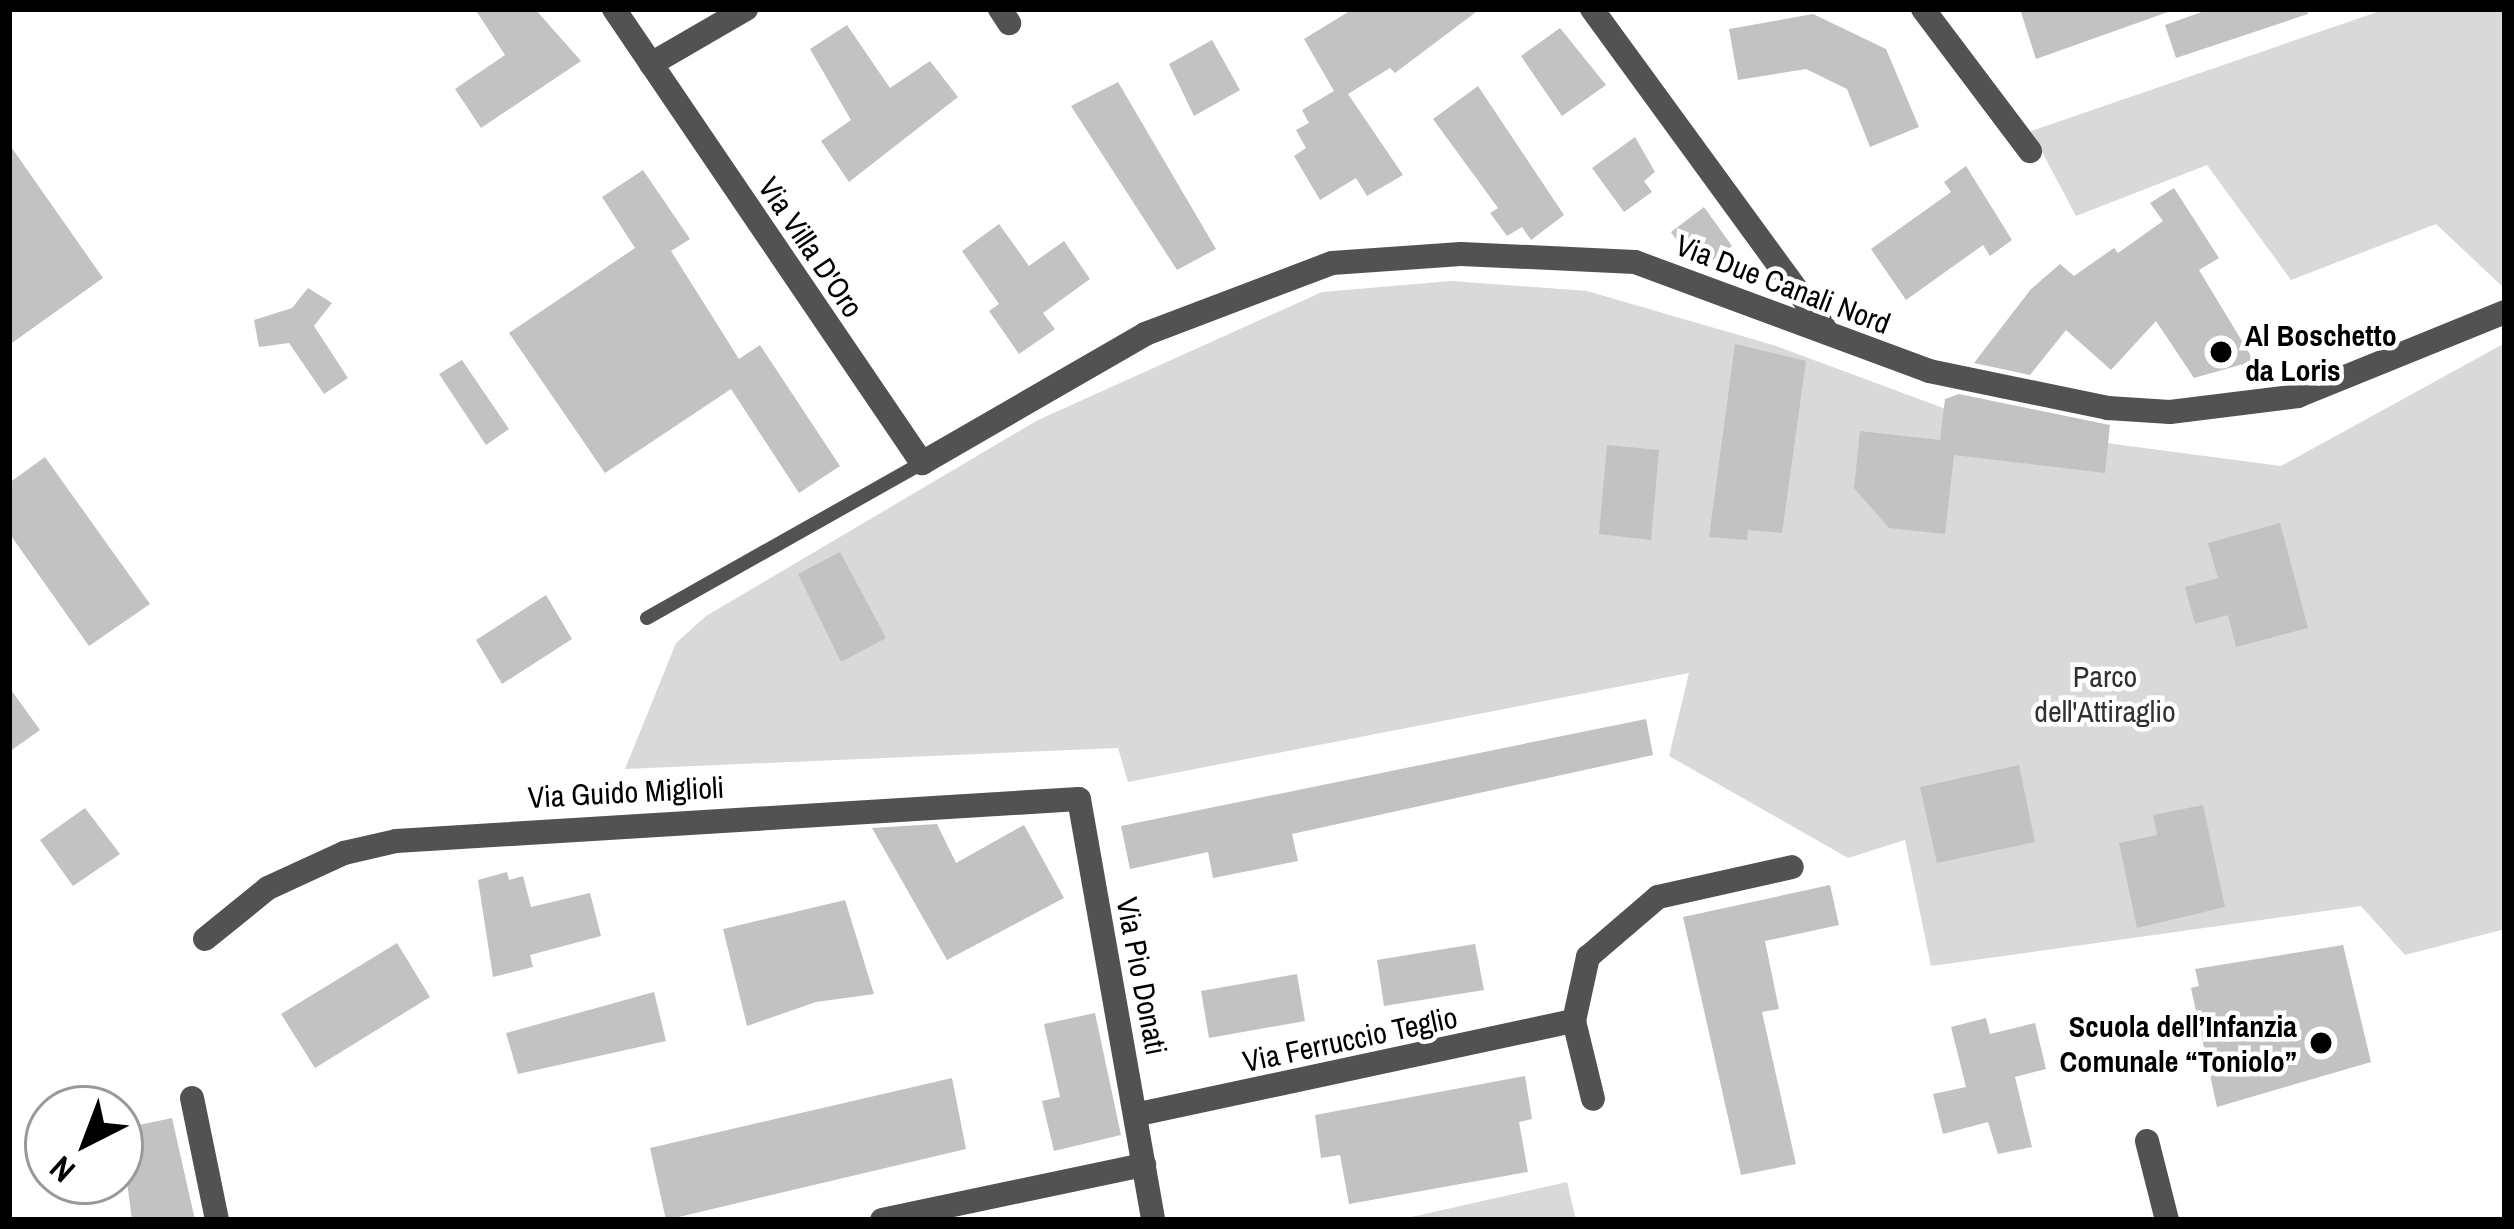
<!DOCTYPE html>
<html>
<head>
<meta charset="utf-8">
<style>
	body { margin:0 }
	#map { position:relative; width:2514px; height:1229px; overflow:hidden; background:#fff; font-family:"Archivo Narrow",sans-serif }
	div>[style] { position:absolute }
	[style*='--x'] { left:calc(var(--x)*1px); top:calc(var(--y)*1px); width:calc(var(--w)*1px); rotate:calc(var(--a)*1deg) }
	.green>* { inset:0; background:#d9d9d9 }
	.building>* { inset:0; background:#c2c2c2 }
	.lane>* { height:14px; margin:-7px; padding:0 7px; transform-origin:7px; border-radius:7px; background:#525252 }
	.street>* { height:24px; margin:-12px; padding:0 12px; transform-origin:12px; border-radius:12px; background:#525252 }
	.dots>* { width:33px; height:33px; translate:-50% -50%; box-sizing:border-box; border:6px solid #fff; border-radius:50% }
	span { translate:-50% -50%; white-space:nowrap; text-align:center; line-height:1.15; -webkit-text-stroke:9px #fff; paint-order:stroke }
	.street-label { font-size:30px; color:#000 }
	.poi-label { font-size:30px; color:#000; font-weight:700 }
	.left { translate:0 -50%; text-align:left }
	.right { translate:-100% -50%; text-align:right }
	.park-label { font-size:30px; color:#303030 }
	.frame { position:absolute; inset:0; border:12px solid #000; pointer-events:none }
	.north { position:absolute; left:24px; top:1085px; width:120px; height:120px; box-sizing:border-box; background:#fff; border:3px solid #999; border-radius:50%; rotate:222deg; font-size:33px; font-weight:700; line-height:48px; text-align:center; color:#000 }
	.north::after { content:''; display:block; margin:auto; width:42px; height:54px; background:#000; clip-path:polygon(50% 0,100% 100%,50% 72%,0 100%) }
</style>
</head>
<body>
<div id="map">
	<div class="green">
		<div style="clip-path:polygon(2386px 9px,2505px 9px,2505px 289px,2436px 224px,2291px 280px,2207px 165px,2076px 216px,2031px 131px)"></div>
		<div style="clip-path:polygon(1451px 281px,1587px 291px,1773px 345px,2000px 429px,2281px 466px,2505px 343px,2505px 929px,2405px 955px,2361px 906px,1931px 966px,1905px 840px,1848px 858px,1669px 756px,1689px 673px,1128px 782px,1118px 748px,625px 769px,676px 643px,706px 616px,1038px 420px,1322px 292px)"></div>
		<div style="clip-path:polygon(1567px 1182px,1576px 1220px,1398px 1220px)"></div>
	</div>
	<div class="building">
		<div style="clip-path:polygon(475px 9px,535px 9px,581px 61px,481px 128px,455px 89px,505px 55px)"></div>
		<div style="clip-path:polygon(1353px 9px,1480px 9px,1395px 73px,1390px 68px,1348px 94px,1403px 175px,1367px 196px,1356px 178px,1320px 200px,1294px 156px,1306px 148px,1296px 130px,1309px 123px,1302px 110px,1334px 91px,1304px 39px)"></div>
		<div style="clip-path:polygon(2020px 9px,2167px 9px,2168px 12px,2036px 59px)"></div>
		<div style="clip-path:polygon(2210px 9px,2307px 9px,2308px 14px,2176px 58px,2165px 25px)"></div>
		<div style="clip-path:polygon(1813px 14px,1886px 49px,1919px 127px,1870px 147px,1847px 89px,1806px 69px,1738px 80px,1729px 29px)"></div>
		<div style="clip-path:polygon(847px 25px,890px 88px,930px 61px,958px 97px,849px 182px,821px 141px,851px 120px,810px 49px)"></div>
		<div style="clip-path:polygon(1560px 28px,1606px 85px,1562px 116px,1521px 56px)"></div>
		<div style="clip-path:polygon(1212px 40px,1240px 90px,1194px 116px,1169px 64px)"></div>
		<div style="clip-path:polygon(1118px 82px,1216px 249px,1177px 270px,1071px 106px)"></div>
		<div style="clip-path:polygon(1478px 86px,1564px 215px,1531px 240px,1522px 227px,1507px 236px,1490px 213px,1498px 208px,1433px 119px)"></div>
		<div style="clip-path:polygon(1635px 137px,1655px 172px,1644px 181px,1652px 192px,1624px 212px,1592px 168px)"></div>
		<div style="clip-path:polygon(9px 144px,103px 278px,9px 345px)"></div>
		<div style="clip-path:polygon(1966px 166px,2012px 240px,1990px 256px,1983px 245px,1906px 300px,1871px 249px,1951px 192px,1944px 182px)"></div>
		<div style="clip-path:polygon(643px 170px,690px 239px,671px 251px,739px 359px,760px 345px,840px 466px,799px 493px,731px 389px,605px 473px,509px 333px,635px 248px,602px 197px)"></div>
		<div style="clip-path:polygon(2174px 188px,2219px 258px,2199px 270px,2254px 361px,2194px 378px,2156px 321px,2111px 370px,2066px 330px,2030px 375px,1974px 363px,2031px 289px,2060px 264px,2074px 276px,2114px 248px,2118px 253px,2163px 221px,2150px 203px)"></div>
		<div style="clip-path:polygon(1704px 207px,1732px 246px,1705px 266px,1692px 262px,1671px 232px)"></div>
		<div style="clip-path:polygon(999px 224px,1029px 266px,1064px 241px,1090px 279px,1043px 313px,1055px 329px,1019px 354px,989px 311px,999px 304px,962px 251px)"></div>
		<div style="clip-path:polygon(308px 288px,332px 303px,314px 326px,348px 378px,324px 394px,289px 343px,259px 347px,254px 320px,292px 308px)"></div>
		<div style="clip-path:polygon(1735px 344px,1806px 361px,1782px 533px,1748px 530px,1747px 540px,1709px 537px)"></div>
		<div style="clip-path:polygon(462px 360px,509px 429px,486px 445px,439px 374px)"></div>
		<div style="clip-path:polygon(1959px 394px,2110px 425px,2105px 473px,1954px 455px,1945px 534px,1889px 528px,1854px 488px,1860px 431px,1940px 440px,1945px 399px)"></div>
		<div style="clip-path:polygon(1607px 445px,1659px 450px,1651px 540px,1599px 534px)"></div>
		<div style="clip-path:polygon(45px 457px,150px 604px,89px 646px,9px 533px,9px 483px)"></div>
		<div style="clip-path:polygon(2280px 523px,2308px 628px,2236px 647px,2228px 615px,2195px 624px,2185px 587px,2218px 578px,2208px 543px)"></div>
		<div style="clip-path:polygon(840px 552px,886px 638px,841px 662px,798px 574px)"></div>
		<div style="clip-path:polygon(546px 595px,572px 639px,502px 684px,476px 640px)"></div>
		<div style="clip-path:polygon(9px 687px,40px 730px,9px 752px)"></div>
		<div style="clip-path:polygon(1646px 719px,1653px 755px,1292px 834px,1298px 861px,1213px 878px,1208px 852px,1130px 869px,1121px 826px)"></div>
		<div style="clip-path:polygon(2019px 765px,2035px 842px,1937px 863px,1920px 787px)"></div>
		<div style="clip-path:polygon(2203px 805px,2225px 907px,2137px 928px,2119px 843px,2157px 835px,2153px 815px)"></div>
		<div style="clip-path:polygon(85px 808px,120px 854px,73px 886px,40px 840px)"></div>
		<div style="clip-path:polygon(937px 824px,956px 863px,1024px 825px,1064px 898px,947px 960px,872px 828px)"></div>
		<div style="clip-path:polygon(507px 872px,509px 880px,523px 876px,531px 907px,590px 893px,601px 936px,530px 955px,533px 967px,493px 977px,478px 880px)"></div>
		<div style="clip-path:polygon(1830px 885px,1839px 925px,1765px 941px,1779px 1009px,1762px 1012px,1796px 1164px,1741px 1175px,1683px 917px)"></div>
		<div style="clip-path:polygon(845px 900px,874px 994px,816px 1002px,747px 1026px,723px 929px)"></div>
		<div style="clip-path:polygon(397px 943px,430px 997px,315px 1068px,281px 1014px)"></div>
		<div style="clip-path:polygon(1475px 944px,1484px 990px,1384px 1006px,1377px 960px)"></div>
		<div style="clip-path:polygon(2343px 945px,2371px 1062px,2217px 1107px,2191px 988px,2199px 986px,2195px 969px)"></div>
		<div style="clip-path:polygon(1297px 974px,1305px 1021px,1209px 1038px,1201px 991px)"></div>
		<div style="clip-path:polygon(654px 992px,666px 1041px,518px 1074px,506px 1033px)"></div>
		<div style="clip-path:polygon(1095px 1013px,1121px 1135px,1054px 1151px,1042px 1101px,1060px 1097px,1044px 1024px)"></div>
		<div style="clip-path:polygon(1986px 1018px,1990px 1034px,2035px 1023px,2046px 1069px,2015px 1077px,2032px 1147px,1998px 1154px,1988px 1122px,1943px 1134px,1933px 1094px,1966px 1087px,1951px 1027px)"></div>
		<div style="clip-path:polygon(1525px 1076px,1532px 1119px,1519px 1122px,1528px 1172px,1349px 1204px,1340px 1155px,1321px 1158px,1315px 1115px)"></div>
		<div style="clip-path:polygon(952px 1078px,966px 1149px,666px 1220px,650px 1148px)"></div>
		<div style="clip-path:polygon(172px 1118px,195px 1220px,132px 1220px,120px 1129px)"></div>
	</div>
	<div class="lane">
		<div style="--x:647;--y:618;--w:316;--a:-29.4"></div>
	</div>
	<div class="street">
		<div style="--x:614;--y:9;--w:549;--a:55.85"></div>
		<div style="--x:922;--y:463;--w:258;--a:-30"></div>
		<div style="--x:1145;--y:334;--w:200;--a:-20.8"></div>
		<div style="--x:1332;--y:263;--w:129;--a:-4"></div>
		<div style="--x:1461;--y:254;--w:174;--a:2.6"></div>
		<div style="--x:1635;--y:262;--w:314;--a:20.3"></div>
		<div style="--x:1929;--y:371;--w:183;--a:11.7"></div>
		<div style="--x:2108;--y:408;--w:62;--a:3.7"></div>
		<div style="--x:2170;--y:412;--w:129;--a:-7.1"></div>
		<div style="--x:2298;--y:396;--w:223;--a:-22.1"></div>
		<div style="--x:1000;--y:9;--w:17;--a:57"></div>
		<div style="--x:1592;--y:9;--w:394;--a:53.9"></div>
		<div style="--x:1923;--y:9;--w:178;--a:53"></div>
		<div style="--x:651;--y:64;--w:110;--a:-30.1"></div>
		<div style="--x:205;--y:939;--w:81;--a:-39"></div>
		<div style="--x:268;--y:888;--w:84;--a:-24.7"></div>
		<div style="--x:344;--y:853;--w:53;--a:-13"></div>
		<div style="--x:396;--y:841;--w:684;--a:-3.52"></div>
		<div style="--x:1079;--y:799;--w:427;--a:80"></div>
		<div style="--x:1574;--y:1021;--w:66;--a:-77.7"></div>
		<div style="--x:1588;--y:957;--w:92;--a:-40.6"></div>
		<div style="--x:1658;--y:897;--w:137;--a:-12.6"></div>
		<div style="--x:192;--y:1098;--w:125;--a:78.4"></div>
		<div style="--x:1139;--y:1114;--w:445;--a:-12.1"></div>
		<div style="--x:1574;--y:1021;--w:80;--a:76.3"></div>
		<div style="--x:2147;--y:1141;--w:81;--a:75.8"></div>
		<div style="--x:882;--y:1220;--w:268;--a:-11.9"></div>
	</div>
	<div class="dots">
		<div style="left:2221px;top:352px;background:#000"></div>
		<div style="left:2321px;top:1043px;background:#000"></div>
	</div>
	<div class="street-label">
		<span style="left:811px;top:247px;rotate:56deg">Via Villa D'Oro</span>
		<span style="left:1783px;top:284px;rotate:21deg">Via Due Canali Nord</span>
		<span style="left:626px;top:792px;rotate:-3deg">Via Guido Miglioli</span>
		<span style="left:1142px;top:976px;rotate:79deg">Via Pio Donati</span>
		<span style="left:1350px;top:1039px;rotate:-12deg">Via Ferruccio Teglio</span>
	</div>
	<div class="poi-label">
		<span class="left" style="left:2245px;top:352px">Al Boschetto<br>da Loris</span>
		<span class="right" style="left:2297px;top:1043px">Scuola dell’Infanzia<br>Comunale “Toniolo”</span>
	</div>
	<div class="park-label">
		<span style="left:2105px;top:693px">Parco<br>dell'Attiraglio</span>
	</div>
	<div class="frame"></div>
	<div class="north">N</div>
</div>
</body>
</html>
